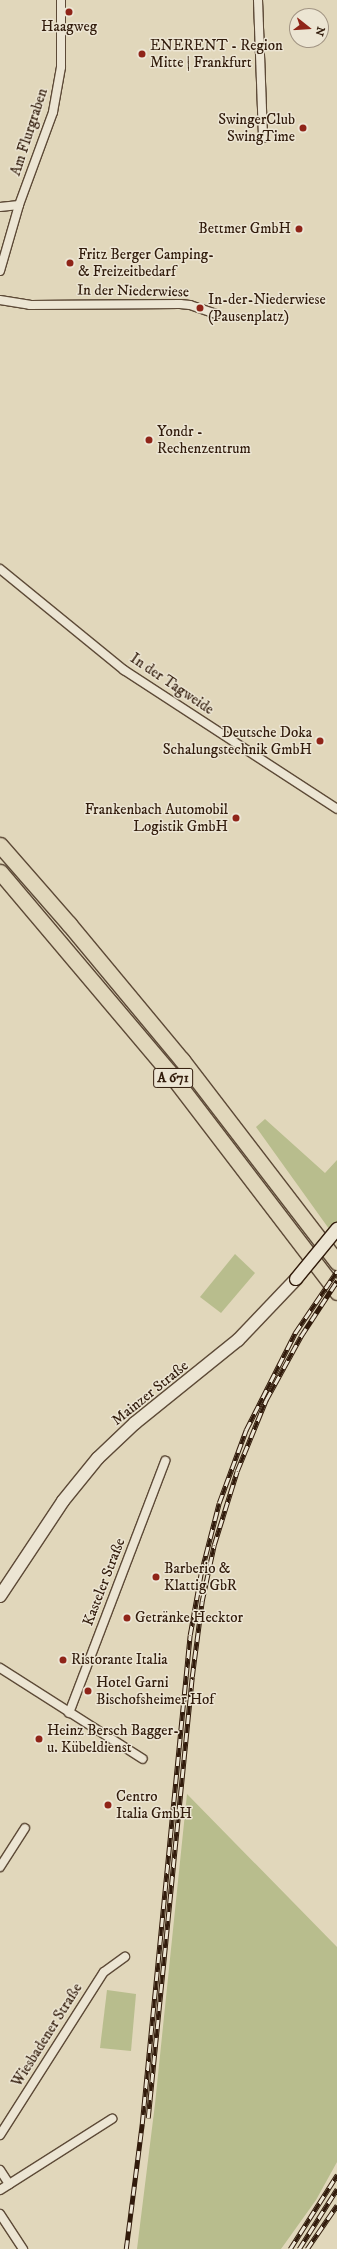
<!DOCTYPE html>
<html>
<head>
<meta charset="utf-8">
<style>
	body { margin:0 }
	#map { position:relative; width:337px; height:2249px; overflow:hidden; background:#e1d7bb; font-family:"IM FELL DW Pica",serif }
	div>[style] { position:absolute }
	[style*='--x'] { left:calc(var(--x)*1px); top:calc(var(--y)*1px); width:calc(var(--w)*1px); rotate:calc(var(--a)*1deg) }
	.green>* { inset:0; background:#b8bd8d }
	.roads { filter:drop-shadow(1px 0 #5d4a37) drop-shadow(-1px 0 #5d4a37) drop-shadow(0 1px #5d4a37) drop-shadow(0 -1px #5d4a37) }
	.street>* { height:8px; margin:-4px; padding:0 4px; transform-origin:4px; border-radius:4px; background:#ece5d3 }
	.secondary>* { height:12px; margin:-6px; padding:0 6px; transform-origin:6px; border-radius:6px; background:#ece5d3 }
	.highway>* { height:15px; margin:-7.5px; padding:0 7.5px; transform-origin:7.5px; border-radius:7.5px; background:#e1d7bb }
	.rail>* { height:4.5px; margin-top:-2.25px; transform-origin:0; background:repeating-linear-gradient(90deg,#ece5d3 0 9px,#311b0b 0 18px); box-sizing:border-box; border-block:1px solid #311b0b }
	.bridges { filter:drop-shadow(1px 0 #311b0b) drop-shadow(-1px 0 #311b0b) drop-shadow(0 1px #311b0b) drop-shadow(0 -1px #311b0b) }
	.secondary-bridge>* { height:12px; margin:-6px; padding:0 6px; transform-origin:6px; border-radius:6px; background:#ece5d3 }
	.dots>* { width:11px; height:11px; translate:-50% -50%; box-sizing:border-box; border:2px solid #ece5d3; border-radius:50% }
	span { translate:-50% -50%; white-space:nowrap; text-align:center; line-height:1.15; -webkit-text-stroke:3px #ece5d3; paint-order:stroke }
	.shield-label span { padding:1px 3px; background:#ece5d3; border:1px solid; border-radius:3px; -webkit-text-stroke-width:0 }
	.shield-label { font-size:14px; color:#311b0b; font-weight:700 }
	.poi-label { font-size:15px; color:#311b0b }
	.left { translate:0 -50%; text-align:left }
	.right { translate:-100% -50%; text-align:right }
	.street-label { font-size:15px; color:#311b0b }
	.north { position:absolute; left:289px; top:8px; width:40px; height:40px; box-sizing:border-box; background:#ece5d3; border:1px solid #a19483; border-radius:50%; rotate:107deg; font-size:11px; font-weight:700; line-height:16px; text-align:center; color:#311b0b }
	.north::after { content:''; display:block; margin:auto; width:14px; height:18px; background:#8f2418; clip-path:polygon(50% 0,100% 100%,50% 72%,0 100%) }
</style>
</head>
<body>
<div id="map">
	<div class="green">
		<div style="clip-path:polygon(265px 1119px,325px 1173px,337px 1160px,337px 1240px,256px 1127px)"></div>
		<div style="clip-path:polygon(235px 1254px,255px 1273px,221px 1313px,200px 1297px)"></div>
		<div style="clip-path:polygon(187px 1794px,337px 1947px,337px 2162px,316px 2200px,281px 2249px,137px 2249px,155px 2104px)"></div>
		<div style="clip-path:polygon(107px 1990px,136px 1994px,131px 2051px,100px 2048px)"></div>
	</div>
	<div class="roads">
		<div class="street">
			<div style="--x:258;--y:0;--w:138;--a:87.9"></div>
			<div style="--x:0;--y:207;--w:19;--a:-6"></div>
			<div style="--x:19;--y:205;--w:99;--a:-69.9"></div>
			<div style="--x:53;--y:112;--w:46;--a:-79.9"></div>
			<div style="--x:61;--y:67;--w:67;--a:-90"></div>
			<div style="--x:0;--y:271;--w:69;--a:-73.9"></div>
			<div style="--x:0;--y:300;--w:30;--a:9"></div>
			<div style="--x:30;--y:305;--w:150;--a:-0.4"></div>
			<div style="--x:180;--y:304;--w:10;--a:6"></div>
			<div style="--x:190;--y:305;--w:28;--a:19"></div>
			<div style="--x:0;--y:569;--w:160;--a:39.2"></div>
			<div style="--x:124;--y:670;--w:254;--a:33.1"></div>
			<div style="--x:0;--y:1668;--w:169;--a:32.5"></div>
			<div style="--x:69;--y:1713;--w:270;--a:-69.1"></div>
			<div style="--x:0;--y:1867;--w:46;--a:-57.3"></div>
			<div style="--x:0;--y:2135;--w:193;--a:-57.5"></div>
			<div style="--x:104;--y:1972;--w:26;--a:-36"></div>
			<div style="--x:0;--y:2170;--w:17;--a:57"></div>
			<div style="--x:0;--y:2190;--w:133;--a:-32.4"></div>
			<div style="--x:0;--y:2214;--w:42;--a:56.7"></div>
		</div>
		<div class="secondary">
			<div style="--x:0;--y:1596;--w:114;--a:-56.4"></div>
			<div style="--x:63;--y:1501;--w:55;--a:-50.9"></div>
			<div style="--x:98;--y:1458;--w:51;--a:-43.4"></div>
			<div style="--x:135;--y:1423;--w:132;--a:-38.9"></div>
			<div style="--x:238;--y:1340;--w:84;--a:-46.4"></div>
		</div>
		<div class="highway">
			<div style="--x:0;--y:845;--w:105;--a:48.9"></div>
			<div style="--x:69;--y:924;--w:177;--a:50.3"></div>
			<div style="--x:182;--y:1060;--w:255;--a:52.5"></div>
			<div style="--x:0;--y:872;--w:262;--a:49.8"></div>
			<div style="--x:169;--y:1072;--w:277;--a:52.6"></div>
		</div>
	</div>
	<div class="rail">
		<div style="--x:148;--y:2118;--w:443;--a:-84.3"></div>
		<div style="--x:192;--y:1677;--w:77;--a:-82.5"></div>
		<div style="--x:202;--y:1601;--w:57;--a:-77.9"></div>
		<div style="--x:214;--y:1545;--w:77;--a:-72.7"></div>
		<div style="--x:237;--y:1471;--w:77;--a:-67.8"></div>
		<div style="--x:266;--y:1400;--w:73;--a:-61.3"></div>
		<div style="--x:301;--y:1336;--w:66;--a:-56.8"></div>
		<div style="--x:126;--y:2249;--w:126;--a:-82.7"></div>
		<div style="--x:142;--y:2124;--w:491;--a:-84.4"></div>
		<div style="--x:190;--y:1635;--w:63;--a:-79.9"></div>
		<div style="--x:201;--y:1573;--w:72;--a:-75.6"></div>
		<div style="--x:219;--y:1503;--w:78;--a:-69.7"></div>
		<div style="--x:246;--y:1430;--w:109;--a:-63.2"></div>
		<div style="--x:295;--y:1333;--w:75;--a:-55.9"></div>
		<div style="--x:290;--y:2249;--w:88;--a:-57.6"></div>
		<div style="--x:299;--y:2249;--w:71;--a:-57.7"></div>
		<div style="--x:307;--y:2249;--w:53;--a:-55.7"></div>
	</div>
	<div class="bridges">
		<div class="secondary-bridge">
			<div style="--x:296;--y:1279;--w:65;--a:-50.6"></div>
		</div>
	</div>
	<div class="dots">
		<div style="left:69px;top:12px;background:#8f2418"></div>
		<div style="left:142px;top:54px;background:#8f2418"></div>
		<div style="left:303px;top:128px;background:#8f2418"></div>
		<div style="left:299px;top:229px;background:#8f2418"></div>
		<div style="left:70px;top:263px;background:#8f2418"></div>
		<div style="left:200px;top:308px;background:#8f2418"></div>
		<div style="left:149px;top:440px;background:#8f2418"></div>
		<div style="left:320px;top:741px;background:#8f2418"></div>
		<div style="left:236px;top:818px;background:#8f2418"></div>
		<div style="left:156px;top:1577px;background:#8f2418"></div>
		<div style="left:127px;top:1618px;background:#8f2418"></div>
		<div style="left:63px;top:1660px;background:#8f2418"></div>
		<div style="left:88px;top:1691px;background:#8f2418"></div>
		<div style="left:39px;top:1739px;background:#8f2418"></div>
		<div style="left:108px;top:1805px;background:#8f2418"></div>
	</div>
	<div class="shield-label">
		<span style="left:173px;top:1078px">A 671</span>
	</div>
	<div class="poi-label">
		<span style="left:69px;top:27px">Haagweg</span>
		<span class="left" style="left:150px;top:54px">ENERENT - Region<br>Mitte | Frankfurt</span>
		<span class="right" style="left:295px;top:128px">SwingerClub<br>SwingTime</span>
		<span class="right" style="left:291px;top:229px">Bettmer GmbH</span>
		<span class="left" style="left:78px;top:263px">Fritz Berger Camping-<br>&amp; Freizeitbedarf</span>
		<span class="left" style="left:208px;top:308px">In-der-Niederwiese<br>(Pausenplatz)</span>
		<span class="left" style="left:157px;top:440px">Yondr -<br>Rechenzentrum</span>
		<span class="right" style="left:312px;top:741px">Deutsche Doka<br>Schalungstechnik GmbH</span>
		<span class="right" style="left:228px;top:818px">Frankenbach Automobil<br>Logistik GmbH</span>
		<span class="left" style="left:164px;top:1577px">Barberio &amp;<br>Klattig GbR</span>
		<span class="left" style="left:135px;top:1618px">Getränke Hecktor</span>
		<span class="left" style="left:71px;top:1660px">Ristorante Italia</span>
		<span class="left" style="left:96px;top:1691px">Hotel Garni<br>Bischofsheimer Hof</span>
		<span class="left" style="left:47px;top:1739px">Heinz Bersch Bagger-<br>u. Kübeldienst</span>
		<span class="left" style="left:116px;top:1805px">Centro<br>Italia GmbH</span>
	</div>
	<div class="street-label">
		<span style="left:29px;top:132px;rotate:-72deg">Am Flurgraben</span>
		<span style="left:133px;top:291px;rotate:1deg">In der Niederwiese</span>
		<span style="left:172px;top:684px;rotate:34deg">In der Tagweide</span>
		<span style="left:150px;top:1393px;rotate:-39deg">Mainzer Straße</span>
		<span style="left:104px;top:1582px;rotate:-69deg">Kasteler Straße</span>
		<span style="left:47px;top:2035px;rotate:-58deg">Wiesbadener Straße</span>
	</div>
	<div class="north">N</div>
</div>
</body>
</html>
